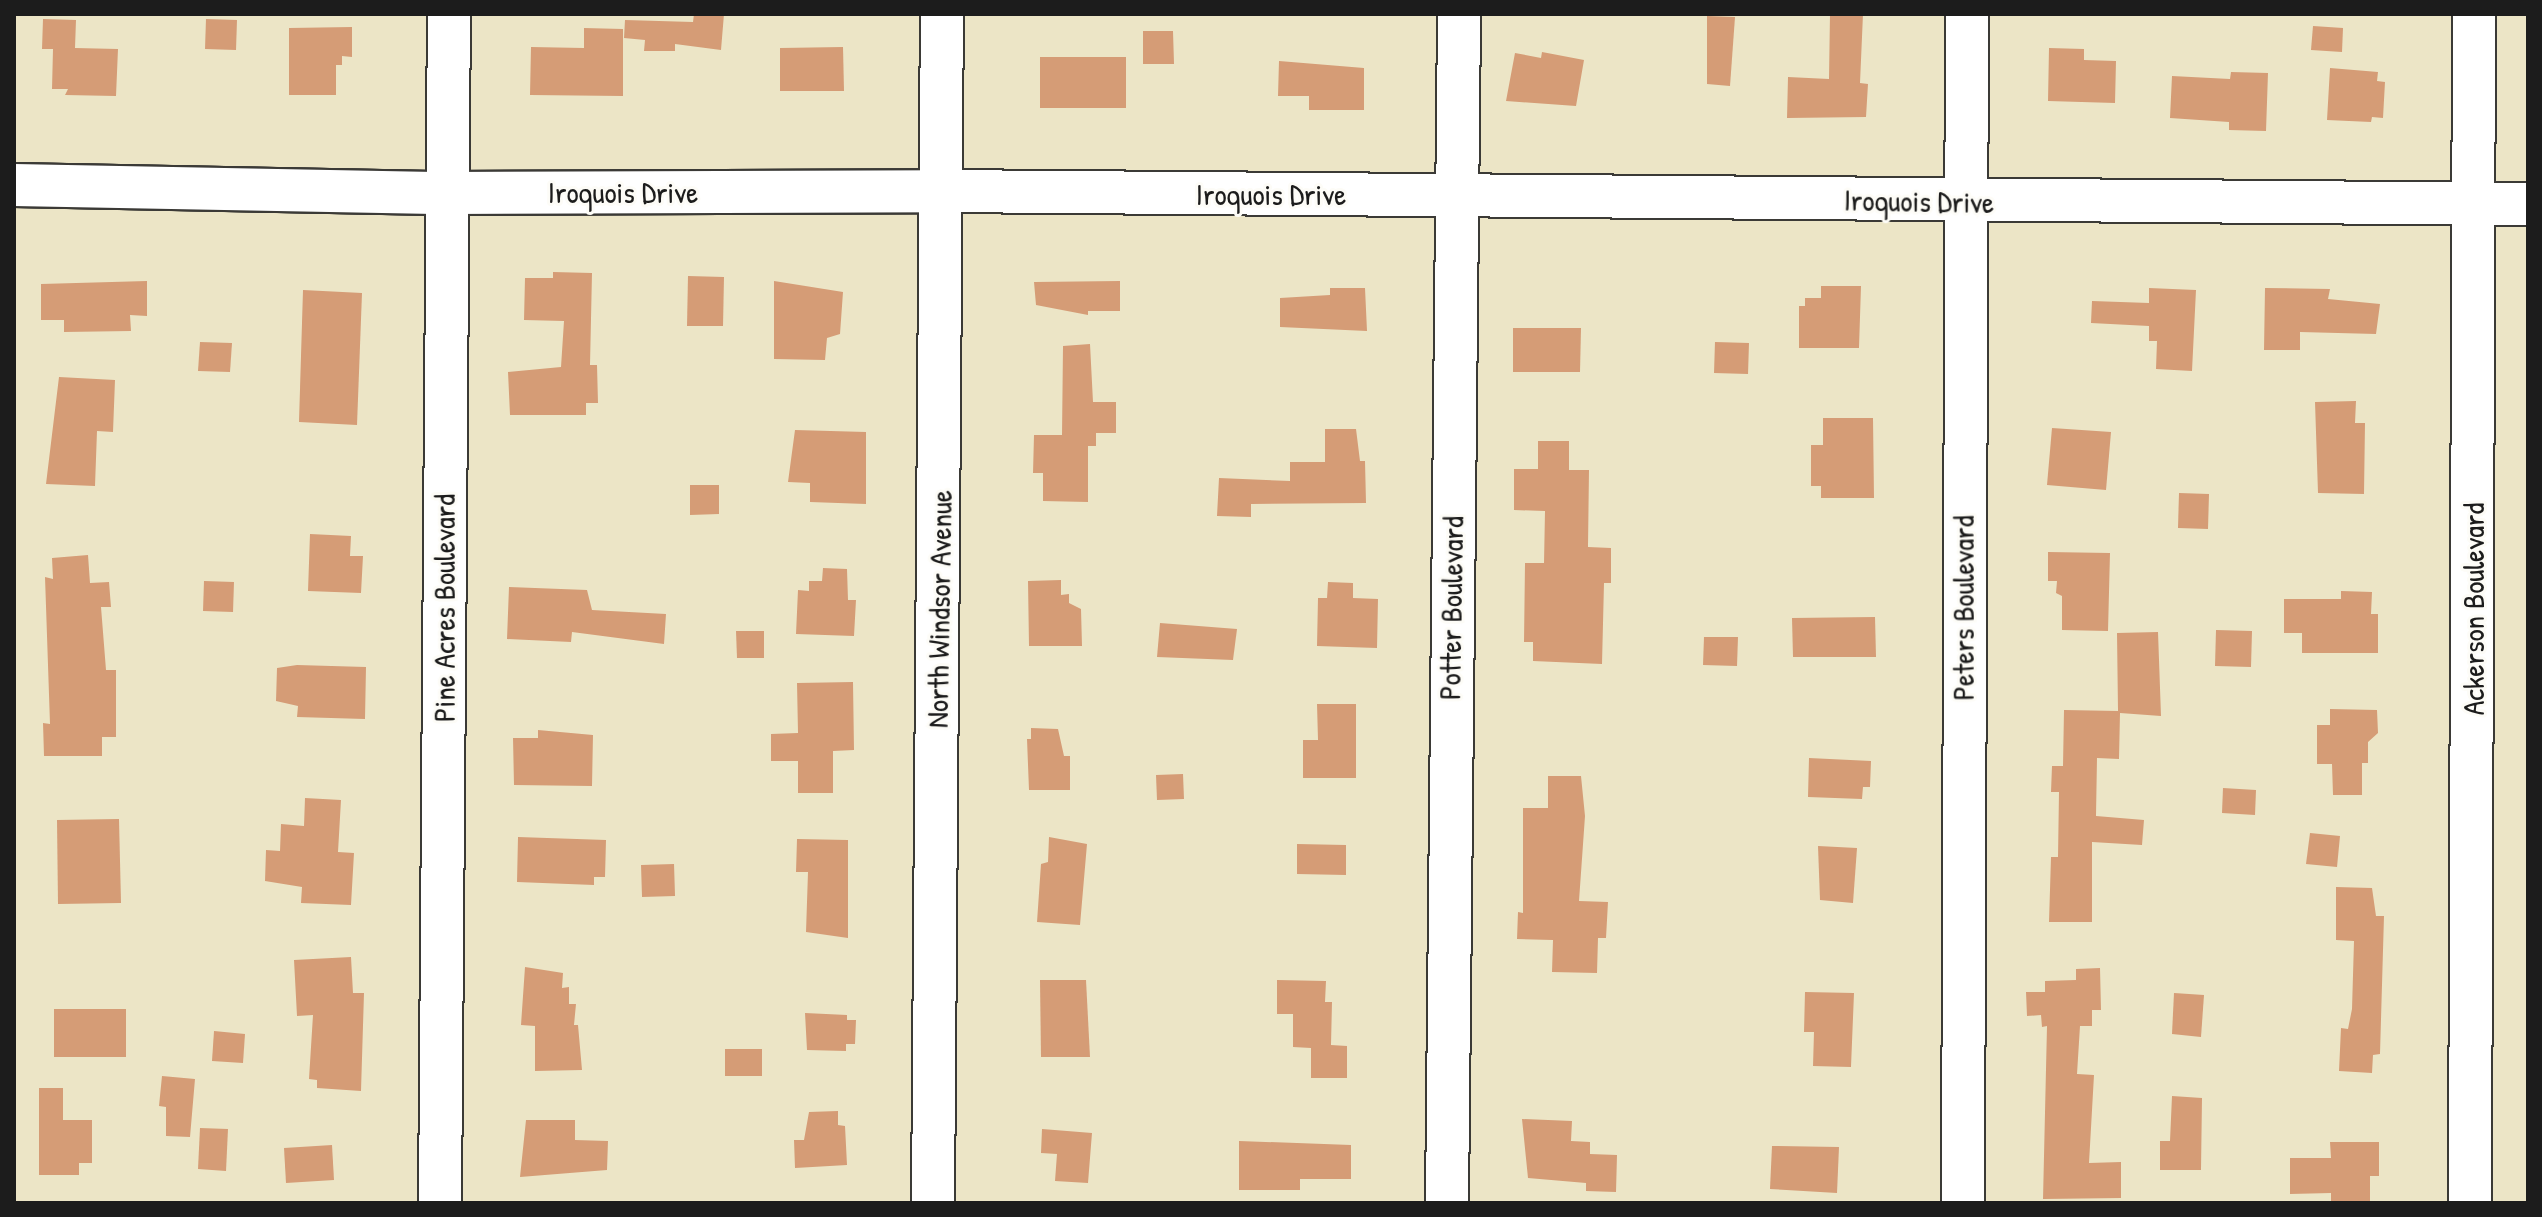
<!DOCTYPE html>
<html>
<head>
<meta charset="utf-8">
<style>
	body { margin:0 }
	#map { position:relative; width:2542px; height:1217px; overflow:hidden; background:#ece5c6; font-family:"Patrick Hand",sans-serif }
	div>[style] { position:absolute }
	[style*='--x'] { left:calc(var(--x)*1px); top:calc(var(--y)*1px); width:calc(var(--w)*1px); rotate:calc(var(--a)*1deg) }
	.building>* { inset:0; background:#d59c76 }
	.roads { filter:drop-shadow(2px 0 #3b3a36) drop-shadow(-2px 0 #3b3a36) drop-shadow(0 2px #3b3a36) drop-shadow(0 -2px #3b3a36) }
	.minor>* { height:42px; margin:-21px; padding:0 21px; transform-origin:21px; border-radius:21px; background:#fff }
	span { translate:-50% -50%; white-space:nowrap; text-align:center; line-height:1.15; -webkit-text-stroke:6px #fdfcf7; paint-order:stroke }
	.street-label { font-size:30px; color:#1c1c1c }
	.frame { position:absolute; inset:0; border:16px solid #1c1c1c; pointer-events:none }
</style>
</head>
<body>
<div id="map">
	<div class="building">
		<div style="clip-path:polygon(694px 14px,724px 14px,721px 50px,675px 44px,675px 51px,644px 51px,645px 40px,624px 38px,625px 20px,693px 22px)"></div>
		<div style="clip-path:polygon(1830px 14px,1863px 14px,1860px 83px,1868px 84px,1866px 117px,1787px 118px,1788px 77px,1829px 79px)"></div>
		<div style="clip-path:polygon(1707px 16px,1735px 17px,1730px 86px,1707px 84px)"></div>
		<div style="clip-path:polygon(43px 19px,76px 20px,75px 48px,118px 49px,116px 96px,65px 95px,68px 89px,52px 89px,53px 49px,42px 49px)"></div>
		<div style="clip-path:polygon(206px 19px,237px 20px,236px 50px,205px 49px)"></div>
		<div style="clip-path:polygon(2313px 26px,2343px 28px,2342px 52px,2311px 50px)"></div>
		<div style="clip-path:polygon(352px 27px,352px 57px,342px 56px,342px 65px,336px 65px,336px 95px,289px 95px,289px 28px)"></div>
		<div style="clip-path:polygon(584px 28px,623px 29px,623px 96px,530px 95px,531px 47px,584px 48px)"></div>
		<div style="clip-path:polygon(1143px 31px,1173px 31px,1174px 64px,1143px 64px)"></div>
		<div style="clip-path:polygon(843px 47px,844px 91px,780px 91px,780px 48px)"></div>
		<div style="clip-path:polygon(2049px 48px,2084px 49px,2084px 60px,2116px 61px,2115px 103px,2048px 101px)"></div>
		<div style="clip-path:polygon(1542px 52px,1584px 60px,1576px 106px,1506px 101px,1515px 53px,1541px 58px)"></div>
		<div style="clip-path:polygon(1040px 57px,1126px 57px,1126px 108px,1040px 108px)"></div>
		<div style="clip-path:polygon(1279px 61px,1364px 68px,1364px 110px,1309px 110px,1309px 96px,1278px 96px)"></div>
		<div style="clip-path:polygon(2330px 68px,2378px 72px,2377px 81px,2385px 82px,2383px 118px,2372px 117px,2371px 122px,2327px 120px)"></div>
		<div style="clip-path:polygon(2231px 72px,2268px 73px,2266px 131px,2229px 130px,2229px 122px,2170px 118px,2172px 76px,2230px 79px)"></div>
		<div style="clip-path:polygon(553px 272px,592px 273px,590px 365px,597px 365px,598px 403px,586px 403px,586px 415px,510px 415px,508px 372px,561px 367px,564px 321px,524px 320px,525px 278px,553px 278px)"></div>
		<div style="clip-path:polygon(688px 276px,724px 277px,723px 326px,687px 326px)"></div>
		<div style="clip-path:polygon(147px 281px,147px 316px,130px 315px,131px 331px,64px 332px,64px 320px,41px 320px,41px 284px)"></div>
		<div style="clip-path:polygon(774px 281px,843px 292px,840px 334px,827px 338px,825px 360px,774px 359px)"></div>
		<div style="clip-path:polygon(1120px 281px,1120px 311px,1088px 311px,1088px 315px,1036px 305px,1034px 282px)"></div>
		<div style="clip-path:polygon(1821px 286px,1861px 286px,1859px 348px,1799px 348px,1799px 306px,1805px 306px,1805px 298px,1821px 298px)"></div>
		<div style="clip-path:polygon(1330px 288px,1365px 288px,1367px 331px,1280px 327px,1280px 298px,1330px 295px)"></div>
		<div style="clip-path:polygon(2149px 288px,2196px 290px,2192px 371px,2156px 369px,2157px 341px,2149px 341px,2149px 326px,2091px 323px,2092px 301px,2149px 303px)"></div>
		<div style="clip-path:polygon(2265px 288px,2330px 289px,2328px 299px,2380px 304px,2376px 334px,2300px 332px,2300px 350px,2264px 350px)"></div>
		<div style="clip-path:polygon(303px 290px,362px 293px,357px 425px,299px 422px)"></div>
		<div style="clip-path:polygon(1513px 328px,1581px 328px,1580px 372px,1513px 372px)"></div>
		<div style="clip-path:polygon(200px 342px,232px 343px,230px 372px,198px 371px)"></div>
		<div style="clip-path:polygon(1715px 342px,1749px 343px,1748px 374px,1714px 373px)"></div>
		<div style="clip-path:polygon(1090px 344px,1093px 402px,1116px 402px,1116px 433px,1096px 433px,1096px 446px,1088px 446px,1088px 502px,1043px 501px,1043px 473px,1033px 473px,1034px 435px,1062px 435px,1063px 346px)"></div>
		<div style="clip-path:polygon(59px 377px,115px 380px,113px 432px,97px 431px,95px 486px,46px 484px)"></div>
		<div style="clip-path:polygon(2356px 401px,2355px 423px,2365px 423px,2364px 494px,2318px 493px,2315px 402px)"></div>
		<div style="clip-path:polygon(1823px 418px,1873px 418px,1874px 498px,1821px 498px,1821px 486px,1811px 486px,1811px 445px,1823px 445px)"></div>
		<div style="clip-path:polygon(2052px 428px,2111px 432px,2106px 490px,2047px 485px)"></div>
		<div style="clip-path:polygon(1325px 429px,1356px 429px,1360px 461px,1365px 461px,1366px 503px,1251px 504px,1251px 517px,1217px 516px,1219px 478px,1290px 481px,1290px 462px,1325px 462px)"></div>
		<div style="clip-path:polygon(795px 430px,866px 432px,866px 504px,810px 502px,810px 483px,788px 482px)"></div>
		<div style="clip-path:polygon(1538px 441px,1569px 441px,1569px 470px,1589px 470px,1588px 547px,1611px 548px,1611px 583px,1604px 583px,1602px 664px,1533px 661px,1533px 642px,1524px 642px,1525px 563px,1544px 563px,1545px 511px,1514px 510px,1514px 469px,1538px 469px)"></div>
		<div style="clip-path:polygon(690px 485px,719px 485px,719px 514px,690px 515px)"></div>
		<div style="clip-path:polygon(2179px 493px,2209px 494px,2208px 529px,2178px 528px)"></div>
		<div style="clip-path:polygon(310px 534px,351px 536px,350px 556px,363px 556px,361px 593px,308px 591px)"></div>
		<div style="clip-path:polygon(2048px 552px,2110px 553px,2108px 631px,2062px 630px,2062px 596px,2056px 593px,2057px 581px,2048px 581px)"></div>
		<div style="clip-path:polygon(88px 555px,90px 583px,109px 582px,111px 607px,101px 607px,106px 670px,116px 670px,116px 737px,102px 737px,102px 756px,44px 756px,43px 723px,50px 724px,45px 577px,53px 579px,52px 558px)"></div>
		<div style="clip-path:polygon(823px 568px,847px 569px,848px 600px,856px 600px,854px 636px,796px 634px,798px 590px,809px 591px,809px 581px,822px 581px)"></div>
		<div style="clip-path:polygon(1061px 580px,1061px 595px,1069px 594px,1069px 603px,1081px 609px,1082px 646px,1029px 646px,1028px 581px)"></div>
		<div style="clip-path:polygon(204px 581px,234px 582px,233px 612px,203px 611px)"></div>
		<div style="clip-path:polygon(1328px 582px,1353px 583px,1353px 598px,1378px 599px,1377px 648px,1317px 646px,1318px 598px,1327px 598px)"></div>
		<div style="clip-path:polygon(509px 587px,587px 590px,592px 610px,666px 614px,664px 644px,572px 632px,571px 642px,507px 639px)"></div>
		<div style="clip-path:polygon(2341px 591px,2372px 592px,2371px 614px,2378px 614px,2378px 653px,2302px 653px,2302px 633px,2284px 633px,2284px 599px,2341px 599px)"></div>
		<div style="clip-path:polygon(1875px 617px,1876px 657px,1793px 657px,1792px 618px)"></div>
		<div style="clip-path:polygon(1160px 623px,1237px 629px,1233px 660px,1157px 657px)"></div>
		<div style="clip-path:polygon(2216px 630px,2252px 631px,2251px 667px,2215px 666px)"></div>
		<div style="clip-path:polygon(736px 631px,764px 631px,764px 658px,737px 658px)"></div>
		<div style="clip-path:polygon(2158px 632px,2161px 716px,2120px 713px,2119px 759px,2097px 758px,2096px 816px,2144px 820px,2142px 845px,2092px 842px,2092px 922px,2049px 922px,2051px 857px,2058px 857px,2059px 792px,2051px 792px,2052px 766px,2063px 766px,2064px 710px,2118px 711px,2117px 633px)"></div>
		<div style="clip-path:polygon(1704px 637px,1738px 637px,1737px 666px,1703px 665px)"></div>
		<div style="clip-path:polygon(297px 665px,366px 667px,365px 719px,297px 717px,298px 706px,276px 701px,277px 668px)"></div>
		<div style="clip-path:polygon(853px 682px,854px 750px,833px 751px,833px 793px,798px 793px,798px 761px,771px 761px,771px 734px,798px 733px,797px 683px)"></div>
		<div style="clip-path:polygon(1317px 704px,1356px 704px,1356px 778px,1303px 778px,1303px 740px,1318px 740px)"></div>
		<div style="clip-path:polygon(2330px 709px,2377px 710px,2378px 733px,2368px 742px,2368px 763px,2362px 763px,2362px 795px,2333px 795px,2332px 764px,2317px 764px,2317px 725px,2330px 725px)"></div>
		<div style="clip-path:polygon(1031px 728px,1058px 729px,1064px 756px,1070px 756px,1070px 790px,1029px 790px,1027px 739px,1031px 739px)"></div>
		<div style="clip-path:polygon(538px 730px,593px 735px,592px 786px,514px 785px,513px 738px,538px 738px)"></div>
		<div style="clip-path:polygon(1809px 758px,1871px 761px,1870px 787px,1863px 787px,1862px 799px,1808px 797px)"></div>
		<div style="clip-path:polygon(1183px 774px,1184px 799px,1157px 800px,1156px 775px)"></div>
		<div style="clip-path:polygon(1548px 776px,1581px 776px,1585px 816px,1579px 901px,1608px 902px,1606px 938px,1598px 938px,1597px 973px,1552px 972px,1553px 940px,1517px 939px,1518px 912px,1523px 913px,1523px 808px,1548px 808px)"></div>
		<div style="clip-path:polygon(2223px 788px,2256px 790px,2255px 815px,2222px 813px)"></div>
		<div style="clip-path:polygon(305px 798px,341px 800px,338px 852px,354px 853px,351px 905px,301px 903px,302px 887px,265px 881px,266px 850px,280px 851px,281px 824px,304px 826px)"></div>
		<div style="clip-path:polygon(119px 819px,121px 903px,58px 904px,57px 820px)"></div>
		<div style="clip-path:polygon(2310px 833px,2340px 836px,2337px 867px,2306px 864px)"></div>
		<div style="clip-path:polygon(518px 837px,606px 840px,605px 877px,594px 877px,594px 885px,517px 882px)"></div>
		<div style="clip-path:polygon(1049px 837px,1087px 844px,1080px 925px,1037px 922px,1041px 864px,1048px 862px)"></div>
		<div style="clip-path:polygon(797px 839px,848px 840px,848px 938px,806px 932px,808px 872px,796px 872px)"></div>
		<div style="clip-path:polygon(1297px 844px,1346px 845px,1346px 875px,1297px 874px)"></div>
		<div style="clip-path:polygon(1818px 846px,1857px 848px,1853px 903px,1820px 900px)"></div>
		<div style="clip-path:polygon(674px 864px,675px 896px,642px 897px,641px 865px)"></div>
		<div style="clip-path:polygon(2336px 887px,2372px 888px,2376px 916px,2384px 916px,2380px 1054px,2373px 1055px,2372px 1073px,2339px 1071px,2341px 1028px,2348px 1029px,2352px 1009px,2354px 941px,2336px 940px)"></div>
		<div style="clip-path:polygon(351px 957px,353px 993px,364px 993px,361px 1091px,317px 1088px,317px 1080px,309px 1079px,313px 1015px,297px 1016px,294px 960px)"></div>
		<div style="clip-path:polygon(525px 967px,563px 973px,562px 988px,569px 987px,569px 1004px,576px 1004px,574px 1025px,578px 1025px,582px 1070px,535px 1071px,535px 1026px,521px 1025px)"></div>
		<div style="clip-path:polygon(2100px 968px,2101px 1010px,2092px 1010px,2092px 1026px,2080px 1026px,2077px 1074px,2094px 1075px,2089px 1163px,2121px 1162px,2121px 1198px,2043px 1199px,2047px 1026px,2042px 1027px,2041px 1015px,2027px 1016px,2026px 992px,2045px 992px,2045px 981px,2076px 980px,2076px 969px)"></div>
		<div style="clip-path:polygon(1040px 980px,1086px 980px,1090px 1057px,1041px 1057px)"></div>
		<div style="clip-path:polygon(1277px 980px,1326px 981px,1325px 1002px,1332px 1002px,1331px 1045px,1347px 1046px,1347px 1078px,1311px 1078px,1311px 1048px,1293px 1047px,1293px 1014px,1277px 1014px)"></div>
		<div style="clip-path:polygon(1805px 992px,1854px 993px,1851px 1067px,1813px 1066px,1814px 1032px,1804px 1032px)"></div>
		<div style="clip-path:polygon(2174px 993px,2204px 995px,2201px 1037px,2172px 1034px)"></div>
		<div style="clip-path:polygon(54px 1009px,126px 1009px,126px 1057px,54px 1057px)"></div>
		<div style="clip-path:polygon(805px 1013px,847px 1015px,847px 1020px,856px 1020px,855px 1044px,846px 1044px,846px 1051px,807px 1050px)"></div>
		<div style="clip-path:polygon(214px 1031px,245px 1034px,243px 1063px,212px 1061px)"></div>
		<div style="clip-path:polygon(725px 1049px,762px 1049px,762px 1076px,725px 1076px)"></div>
		<div style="clip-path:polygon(162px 1076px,195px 1079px,190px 1137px,166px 1136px,166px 1107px,159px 1106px)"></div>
		<div style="clip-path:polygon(39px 1088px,63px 1088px,63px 1120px,92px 1120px,92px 1163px,79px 1163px,79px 1175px,39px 1175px)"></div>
		<div style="clip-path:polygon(2172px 1096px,2202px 1098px,2201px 1170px,2160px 1170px,2160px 1141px,2170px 1141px)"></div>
		<div style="clip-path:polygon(838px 1111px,838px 1125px,845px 1126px,847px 1165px,795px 1168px,794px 1140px,804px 1140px,809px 1112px)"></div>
		<div style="clip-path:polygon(1522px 1119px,1572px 1121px,1571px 1141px,1590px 1142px,1590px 1154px,1617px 1155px,1616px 1192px,1586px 1191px,1586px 1183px,1528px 1178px)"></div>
		<div style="clip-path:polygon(526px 1120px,575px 1120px,575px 1140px,608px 1141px,607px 1170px,520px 1177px)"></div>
		<div style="clip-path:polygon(200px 1128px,228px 1129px,226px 1171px,198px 1169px)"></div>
		<div style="clip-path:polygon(1042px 1129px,1092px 1133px,1088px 1183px,1055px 1181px,1057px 1154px,1041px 1153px)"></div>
		<div style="clip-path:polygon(1239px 1141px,1351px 1145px,1351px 1179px,1300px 1179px,1300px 1190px,1239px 1190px)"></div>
		<div style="clip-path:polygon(2330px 1142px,2379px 1142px,2379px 1176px,2370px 1176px,2370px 1201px,2331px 1201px,2331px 1193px,2290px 1194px,2290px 1158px,2331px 1158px)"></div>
		<div style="clip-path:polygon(332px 1145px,334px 1180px,286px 1183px,284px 1148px)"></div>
		<div style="clip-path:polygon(1772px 1146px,1839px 1147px,1837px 1193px,1770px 1189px)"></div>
	</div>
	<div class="roads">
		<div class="minor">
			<div style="--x:14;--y:185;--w:434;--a:1.1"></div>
			<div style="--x:448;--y:193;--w:493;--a:-0.2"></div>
			<div style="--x:941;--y:191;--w:1587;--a:0.47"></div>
			<div style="--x:440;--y:1203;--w:1189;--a:-89.57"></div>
			<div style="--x:933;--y:1203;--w:1189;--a:-89.57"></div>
			<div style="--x:1447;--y:1203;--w:1189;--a:-89.42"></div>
			<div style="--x:1963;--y:1203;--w:1189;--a:-89.81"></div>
			<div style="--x:2470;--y:1203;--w:1189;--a:-89.81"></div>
		</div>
	</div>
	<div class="street-label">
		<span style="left:623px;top:192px">Iroquois Drive</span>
		<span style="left:1271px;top:194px">Iroquois Drive</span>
		<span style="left:1919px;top:201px;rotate:1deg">Iroquois Drive</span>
		<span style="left:444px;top:608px;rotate:-90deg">Pine Acres Boulevard</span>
		<span style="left:1451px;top:608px;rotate:-89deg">Potter Boulevard</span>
		<span style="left:1963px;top:608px;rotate:-90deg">Peters Boulevard</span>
		<span style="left:939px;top:609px;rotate:-89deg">North Windsor Avenue</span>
		<span style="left:2473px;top:609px;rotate:-90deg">Ackerson Boulevard</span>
	</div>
	<div class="frame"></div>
</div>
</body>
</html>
